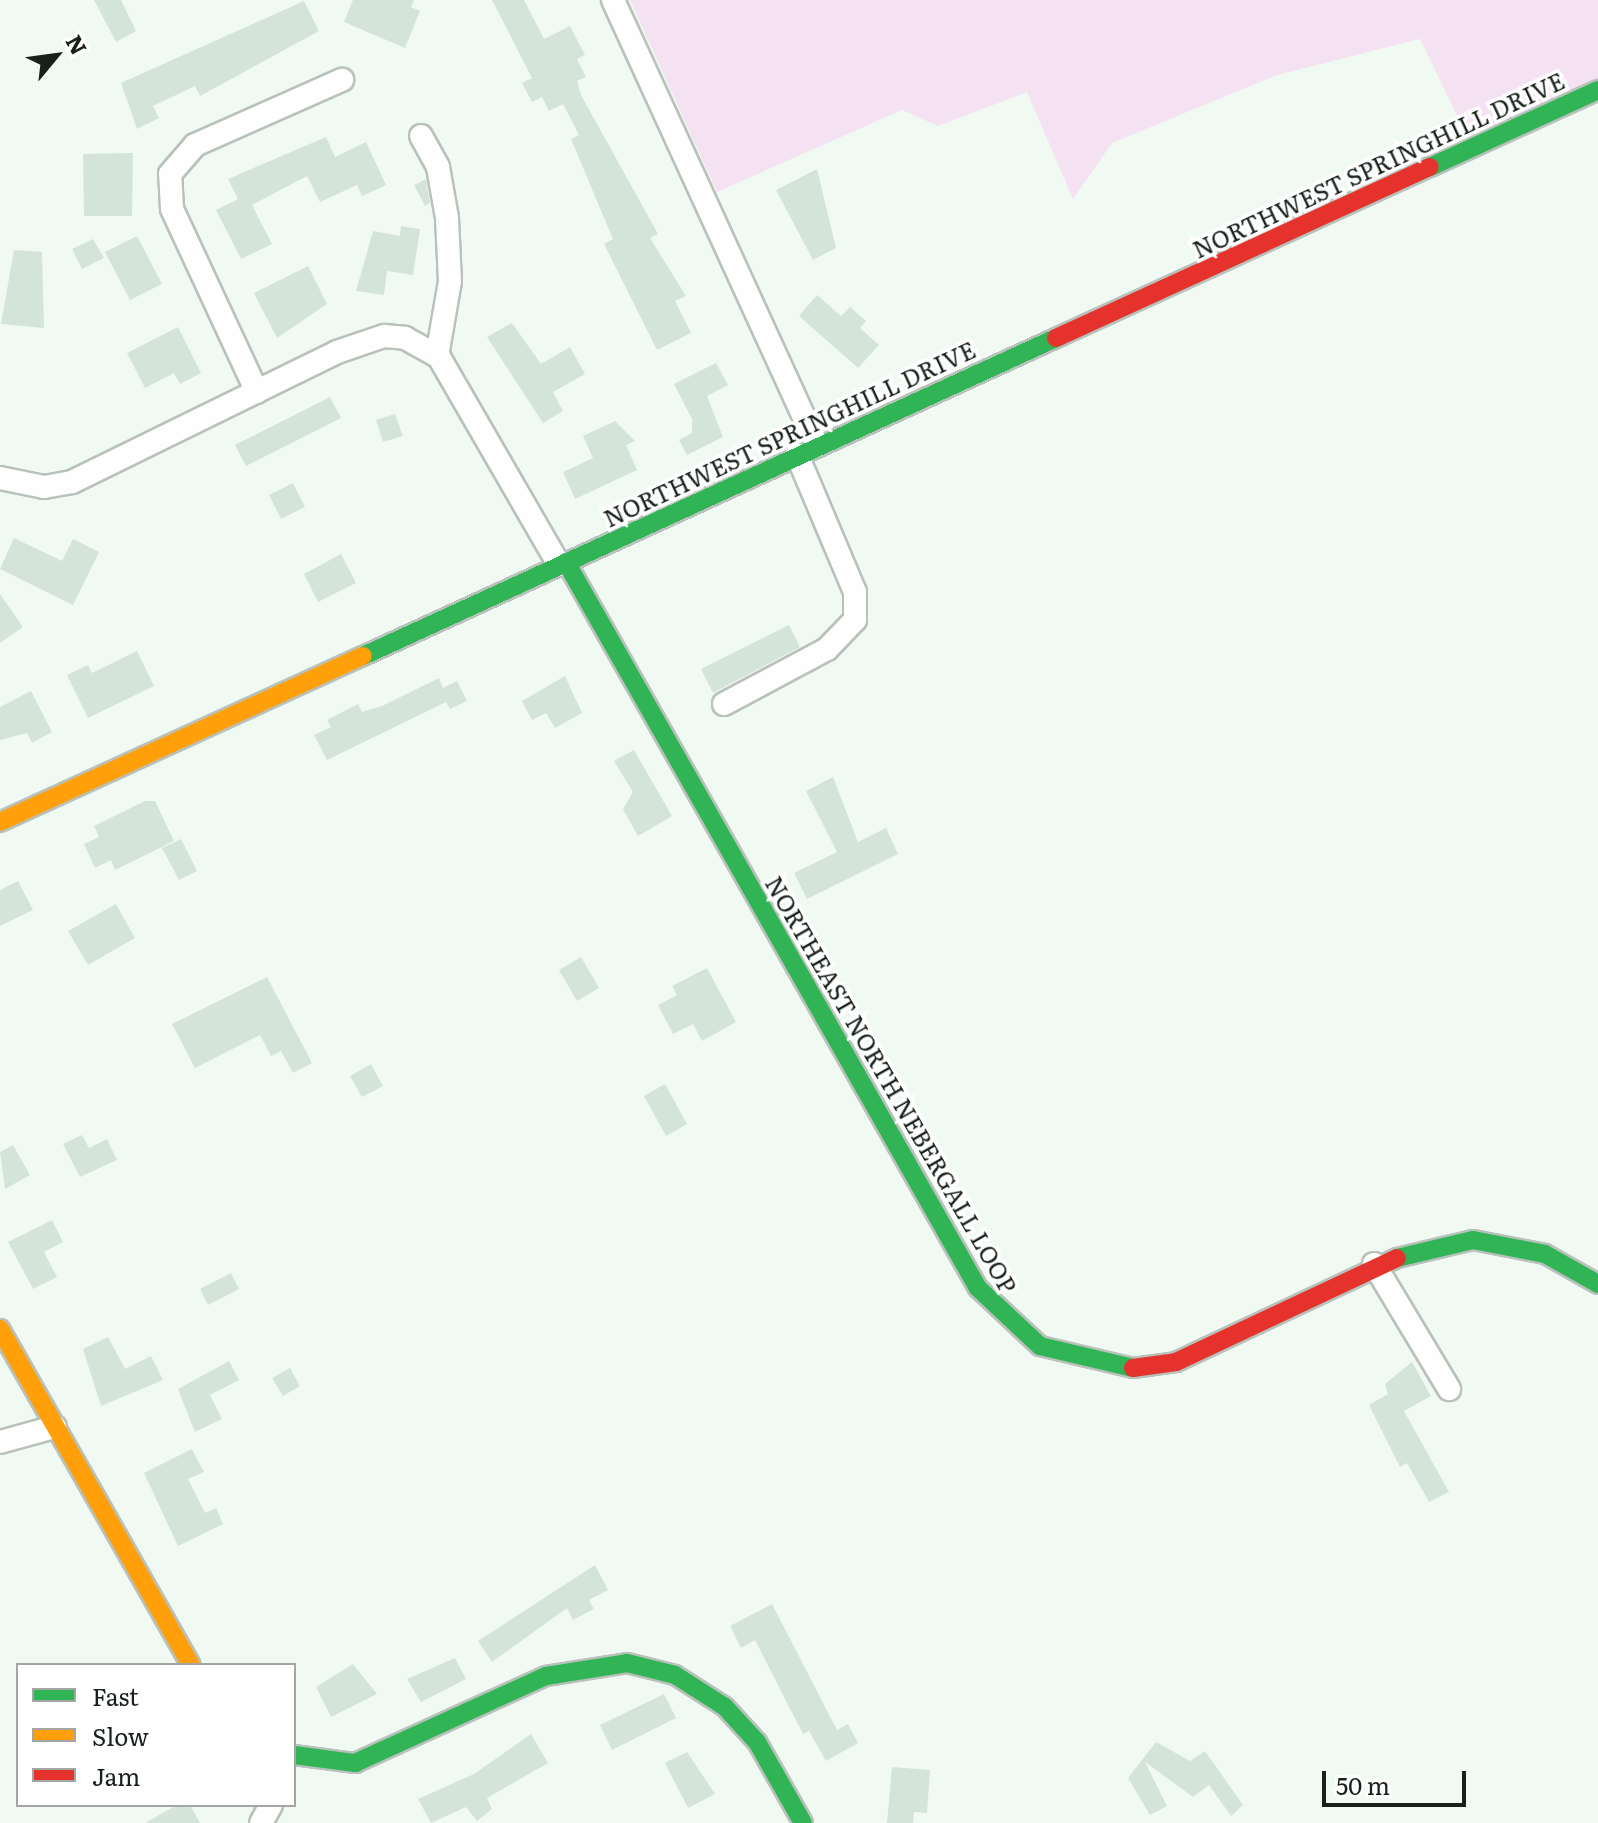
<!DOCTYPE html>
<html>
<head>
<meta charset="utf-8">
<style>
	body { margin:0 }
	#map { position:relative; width:1598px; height:1823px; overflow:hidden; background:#f0faf3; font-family:Literata,serif }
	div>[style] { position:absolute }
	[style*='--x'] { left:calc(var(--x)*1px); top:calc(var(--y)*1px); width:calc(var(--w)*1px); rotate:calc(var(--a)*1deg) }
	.green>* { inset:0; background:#f4e1f1 }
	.building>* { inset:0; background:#d4e4d8 }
	.roads { filter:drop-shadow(2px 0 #b9c1bb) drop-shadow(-2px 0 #b9c1bb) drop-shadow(0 2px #b9c1bb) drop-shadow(0 -2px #b9c1bb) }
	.street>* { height:22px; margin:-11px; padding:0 11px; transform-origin:11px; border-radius:11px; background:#fdfefd }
	.fast>* { height:18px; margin:-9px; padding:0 9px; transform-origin:9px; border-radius:9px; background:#30b455 }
	.slow>* { height:18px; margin:-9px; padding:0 9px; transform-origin:9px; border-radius:9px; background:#ff9f0a }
	.jam>* { height:18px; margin:-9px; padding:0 9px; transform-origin:9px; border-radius:9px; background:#e5322d }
	span { translate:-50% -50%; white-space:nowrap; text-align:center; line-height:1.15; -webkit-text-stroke:7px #fff; paint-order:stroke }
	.street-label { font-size:24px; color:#18201a }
	.legend { position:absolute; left:16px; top:1663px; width:280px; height:144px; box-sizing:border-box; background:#fff; border:2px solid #a3a6a3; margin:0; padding:10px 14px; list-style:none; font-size:24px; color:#18201a }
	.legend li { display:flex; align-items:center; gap:16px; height:40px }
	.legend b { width:40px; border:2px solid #a3a6a3 }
	.north { position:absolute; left:16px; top:16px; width:80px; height:80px; -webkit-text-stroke:6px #fff; paint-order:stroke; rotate:61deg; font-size:22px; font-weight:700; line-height:32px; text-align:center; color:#18201a }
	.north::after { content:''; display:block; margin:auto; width:28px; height:36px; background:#18201a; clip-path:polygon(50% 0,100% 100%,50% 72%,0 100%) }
	.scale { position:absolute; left:1322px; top:1771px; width:144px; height:36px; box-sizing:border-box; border:4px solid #18201a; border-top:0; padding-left:10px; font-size:24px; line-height:28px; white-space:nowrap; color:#18201a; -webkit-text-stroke:6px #fff; paint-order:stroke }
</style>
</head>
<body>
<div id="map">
	<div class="green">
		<div style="clip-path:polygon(630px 0,1598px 0,1598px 80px,1469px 140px,1420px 39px,1277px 75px,1112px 143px,1073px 199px,1027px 92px,938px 126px,902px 110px,717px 192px)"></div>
	</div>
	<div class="building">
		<div style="clip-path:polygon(94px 0,121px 0,136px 31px,116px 42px)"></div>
		<div style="clip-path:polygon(353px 0,414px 0,411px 7px,420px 11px,405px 48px,344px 22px)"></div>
		<div style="clip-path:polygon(492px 0,524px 0,544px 39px,570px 26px,585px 55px,577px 59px,586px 77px,577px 81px,581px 95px,658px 234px,650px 238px,686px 296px,675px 301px,691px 333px,657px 350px,604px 244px,613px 239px,571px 139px,579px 135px,563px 104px,549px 111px,542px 97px,532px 102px,522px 83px,532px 78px)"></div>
		<div style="clip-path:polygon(304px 1px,319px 31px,200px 96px,195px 86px,153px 106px,159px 118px,137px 129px,121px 83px)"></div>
		<div style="clip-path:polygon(326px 137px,335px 157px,366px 142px,386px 185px,362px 196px,357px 185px,320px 202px,307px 176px,252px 205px,272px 244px,241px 259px,216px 210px,238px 199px,228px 179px)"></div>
		<div style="clip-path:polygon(133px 153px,132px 216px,84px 216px,83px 154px)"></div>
		<div style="clip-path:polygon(817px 169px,836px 248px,813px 260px,776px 190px)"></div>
		<div style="clip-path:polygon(426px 179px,430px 203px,425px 206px,414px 185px)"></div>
		<div style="clip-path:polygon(401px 226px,420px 229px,413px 275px,387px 271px,384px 295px,356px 291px,373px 231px,400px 236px)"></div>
		<div style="clip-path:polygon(137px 236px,162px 284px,130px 300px,105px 252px)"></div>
		<div style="clip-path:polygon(93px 239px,104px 258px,82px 269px,72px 249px)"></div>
		<div style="clip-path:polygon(14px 250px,42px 252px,44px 328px,1px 324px)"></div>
		<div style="clip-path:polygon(308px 266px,327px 304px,277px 338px,254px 293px)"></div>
		<div style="clip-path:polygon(817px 295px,841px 316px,850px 307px,866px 321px,860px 328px,879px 345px,858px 368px,799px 316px)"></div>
		<div style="clip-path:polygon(512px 323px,541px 364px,570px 347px,585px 374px,553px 392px,563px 411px,543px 423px,487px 337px)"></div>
		<div style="clip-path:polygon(178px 327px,201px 373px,180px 384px,174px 373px,145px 388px,127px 353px)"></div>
		<div style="clip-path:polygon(716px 363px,728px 385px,707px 396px,723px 437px,687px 455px,679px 440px,692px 433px,692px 419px,674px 384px)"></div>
		<div style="clip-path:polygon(330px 397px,341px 418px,246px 466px,235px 445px)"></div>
		<div style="clip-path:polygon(395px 414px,403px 436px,383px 442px,376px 420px)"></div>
		<div style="clip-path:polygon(615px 421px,635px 441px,626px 445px,637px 470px,575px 499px,563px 472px,593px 458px,583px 436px)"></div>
		<div style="clip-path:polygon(293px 483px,305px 507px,281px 519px,269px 495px)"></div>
		<div style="clip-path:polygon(14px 538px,62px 561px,73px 539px,99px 552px,73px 605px,0 569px)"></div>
		<div style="clip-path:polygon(341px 554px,356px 583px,318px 602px,304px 574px)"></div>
		<div style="clip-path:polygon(0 594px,23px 627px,0 643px)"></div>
		<div style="clip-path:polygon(789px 625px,800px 647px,713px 693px,701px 669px)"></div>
		<div style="clip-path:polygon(137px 651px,154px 686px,88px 718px,67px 675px,88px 665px,92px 673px)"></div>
		<div style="clip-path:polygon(565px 676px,582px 713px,555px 728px,546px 713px,532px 720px,522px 701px)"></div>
		<div style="clip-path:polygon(439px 678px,443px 688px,457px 681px,467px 701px,450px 709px,446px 702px,327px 760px,314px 735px,331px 727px,327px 720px,358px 704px,362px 712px,382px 706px)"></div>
		<div style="clip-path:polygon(31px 691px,52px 732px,32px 743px,27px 733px,0 740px,0 707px)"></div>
		<div style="clip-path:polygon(634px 750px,672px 816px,638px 836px,623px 809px,633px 792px,614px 761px)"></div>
		<div style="clip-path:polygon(833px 777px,858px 842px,886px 828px,898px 854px,807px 899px,794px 873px,837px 852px,806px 791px)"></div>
		<div style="clip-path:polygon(145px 801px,155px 801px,174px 841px,115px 870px,111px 860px,95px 868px,84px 844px,99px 837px,94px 826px)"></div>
		<div style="clip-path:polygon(181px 839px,197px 871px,179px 880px,162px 848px)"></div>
		<div style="clip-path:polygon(18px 881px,33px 910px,0 926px,0 890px)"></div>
		<div style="clip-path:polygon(116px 904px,135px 938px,88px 965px,68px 931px)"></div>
		<div style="clip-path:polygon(581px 957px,599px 988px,577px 1001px,559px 970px)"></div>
		<div style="clip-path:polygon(707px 968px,736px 1022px,702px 1041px,693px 1024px,673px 1034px,658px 1005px,677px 995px,672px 986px)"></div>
		<div style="clip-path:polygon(267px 977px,312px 1063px,293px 1073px,281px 1051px,271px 1056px,260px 1035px,195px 1068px,172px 1024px)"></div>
		<div style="clip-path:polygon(371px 1064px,383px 1086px,362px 1097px,350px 1076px)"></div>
		<div style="clip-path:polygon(665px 1084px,687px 1124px,666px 1136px,644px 1096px)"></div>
		<div style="clip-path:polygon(82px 1135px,89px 1148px,107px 1139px,117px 1160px,80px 1177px,63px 1144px)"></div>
		<div style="clip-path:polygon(13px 1145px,30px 1175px,5px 1189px,0 1152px)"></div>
		<div style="clip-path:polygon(52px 1220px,63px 1242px,44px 1252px,57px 1277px,33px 1289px,8px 1242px)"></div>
		<div style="clip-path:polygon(231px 1273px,239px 1289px,208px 1305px,200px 1289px)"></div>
		<div style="clip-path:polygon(108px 1337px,125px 1369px,151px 1356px,163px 1380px,101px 1406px,83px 1349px)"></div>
		<div style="clip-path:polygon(229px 1361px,239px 1380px,210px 1395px,222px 1419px,195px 1432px,178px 1389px)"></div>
		<div style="clip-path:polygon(1412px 1362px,1431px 1396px,1404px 1411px,1449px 1492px,1429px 1502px,1407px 1463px,1400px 1467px,1369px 1405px,1388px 1394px,1385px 1384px)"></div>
		<div style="clip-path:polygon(290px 1368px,300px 1386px,283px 1396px,272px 1378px)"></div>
		<div style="clip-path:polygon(192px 1449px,204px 1472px,188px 1479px,205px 1513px,216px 1508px,223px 1524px,178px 1546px,144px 1473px)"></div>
		<div style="clip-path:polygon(595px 1565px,608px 1590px,589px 1600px,594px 1609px,573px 1620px,567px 1608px,492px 1662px,478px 1641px)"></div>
		<div style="clip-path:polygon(772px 1604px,837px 1730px,848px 1724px,858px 1743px,826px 1761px,809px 1731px,803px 1734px,755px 1640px,741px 1648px,730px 1626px)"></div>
		<div style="clip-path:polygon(455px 1658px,466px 1679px,421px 1702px,407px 1679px)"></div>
		<div style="clip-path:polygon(353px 1664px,377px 1694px,331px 1717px,316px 1687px)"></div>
		<div style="clip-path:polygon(664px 1694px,676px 1718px,612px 1750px,600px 1725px)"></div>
		<div style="clip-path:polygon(531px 1734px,548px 1763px,487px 1798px,492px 1809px,477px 1821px,466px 1807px,431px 1823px,418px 1799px,474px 1774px)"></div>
		<div style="clip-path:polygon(1156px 1742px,1190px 1761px,1205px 1751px,1243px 1805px,1231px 1816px,1209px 1785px,1193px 1797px,1145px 1762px,1167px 1806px,1150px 1815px,1128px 1778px)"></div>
		<div style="clip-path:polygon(687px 1752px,715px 1794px,688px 1808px,665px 1763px)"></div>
		<div style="clip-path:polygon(892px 1767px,930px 1770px,927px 1813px,914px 1812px,913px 1823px,887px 1823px)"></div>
		<div style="clip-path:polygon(177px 1805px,190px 1805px,200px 1823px,145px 1823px)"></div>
	</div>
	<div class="roads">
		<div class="street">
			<div style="--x:613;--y:0;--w:490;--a:65.4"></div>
			<div style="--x:421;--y:136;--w:35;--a:61"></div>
			<div style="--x:438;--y:167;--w:52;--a:80"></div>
			<div style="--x:447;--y:218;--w:63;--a:87.3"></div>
			<div style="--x:450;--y:281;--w:76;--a:99.8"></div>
			<div style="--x:257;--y:392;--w:202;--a:-114.9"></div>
			<div style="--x:172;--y:209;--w:35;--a:-93"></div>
			<div style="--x:170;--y:174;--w:38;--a:-49"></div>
			<div style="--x:195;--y:145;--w:161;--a:-23.9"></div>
			<div style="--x:0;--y:478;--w:45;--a:11.6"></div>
			<div style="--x:44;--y:487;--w:28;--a:-10"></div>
			<div style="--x:72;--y:482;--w:295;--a:-26.1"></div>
			<div style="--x:337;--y:352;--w:50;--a:-18.8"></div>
			<div style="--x:384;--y:336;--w:21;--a:5"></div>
			<div style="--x:405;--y:338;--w:39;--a:29"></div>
			<div style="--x:439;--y:357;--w:240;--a:60"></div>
			<div style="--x:724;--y:704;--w:117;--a:-28.1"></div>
			<div style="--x:827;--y:649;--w:40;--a:-46"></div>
			<div style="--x:855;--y:620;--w:28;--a:-90"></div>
			<div style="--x:855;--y:592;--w:149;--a:-112.9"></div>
			<div style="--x:1374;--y:1264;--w:146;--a:59"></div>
			<div style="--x:0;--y:1442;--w:57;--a:-15.3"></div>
			<div style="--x:261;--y:1823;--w:21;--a:-61"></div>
		</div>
		<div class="fast">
			<div style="--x:1430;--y:167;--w:185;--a:-24.6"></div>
			<div style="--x:566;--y:562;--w:835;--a:60.43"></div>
			<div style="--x:978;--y:1288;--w:85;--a:43.1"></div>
			<div style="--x:1040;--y:1346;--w:96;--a:13.3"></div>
			<div style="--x:363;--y:656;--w:762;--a:-24.65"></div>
			<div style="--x:1397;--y:1258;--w:78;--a:-13.3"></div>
			<div style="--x:1473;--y:1240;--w:73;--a:11"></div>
			<div style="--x:1545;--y:1254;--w:61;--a:29.5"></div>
			<div style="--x:294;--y:1755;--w:62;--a:7.5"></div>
			<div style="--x:355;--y:1763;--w:210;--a:-24.5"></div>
			<div style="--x:546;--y:1676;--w:82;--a:-9.1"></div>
			<div style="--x:627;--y:1663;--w:49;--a:14"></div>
			<div style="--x:675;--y:1675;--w:59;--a:32.6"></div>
			<div style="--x:725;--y:1707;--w:47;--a:47.6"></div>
			<div style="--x:757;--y:1742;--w:93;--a:60.4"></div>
		</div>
		<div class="slow">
			<div style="--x:0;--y:822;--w:399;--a:-24.6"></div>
			<div style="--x:0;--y:1329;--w:386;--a:60.4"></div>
		</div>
		<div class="jam">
			<div style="--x:1056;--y:338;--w:411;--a:-24.6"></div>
			<div style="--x:1133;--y:1368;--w:43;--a:-7.9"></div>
			<div style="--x:1176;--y:1362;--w:244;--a:-25.2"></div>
		</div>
	</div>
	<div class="street-label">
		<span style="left:1378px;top:164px;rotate:-25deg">NORTHWEST SPRINGHILL DRIVE</span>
		<span style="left:789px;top:433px;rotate:-25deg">NORTHWEST SPRINGHILL DRIVE</span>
		<span style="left:892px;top:1084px;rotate:60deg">NORTHEAST NORTH NEBERGALL LOOP</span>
	</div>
	<ul class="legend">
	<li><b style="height:10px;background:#30b455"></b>Fast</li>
	<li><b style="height:10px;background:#ff9f0a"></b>Slow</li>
	<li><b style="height:10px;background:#e5322d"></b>Jam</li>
	</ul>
	<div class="north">N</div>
	<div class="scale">50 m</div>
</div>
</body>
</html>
